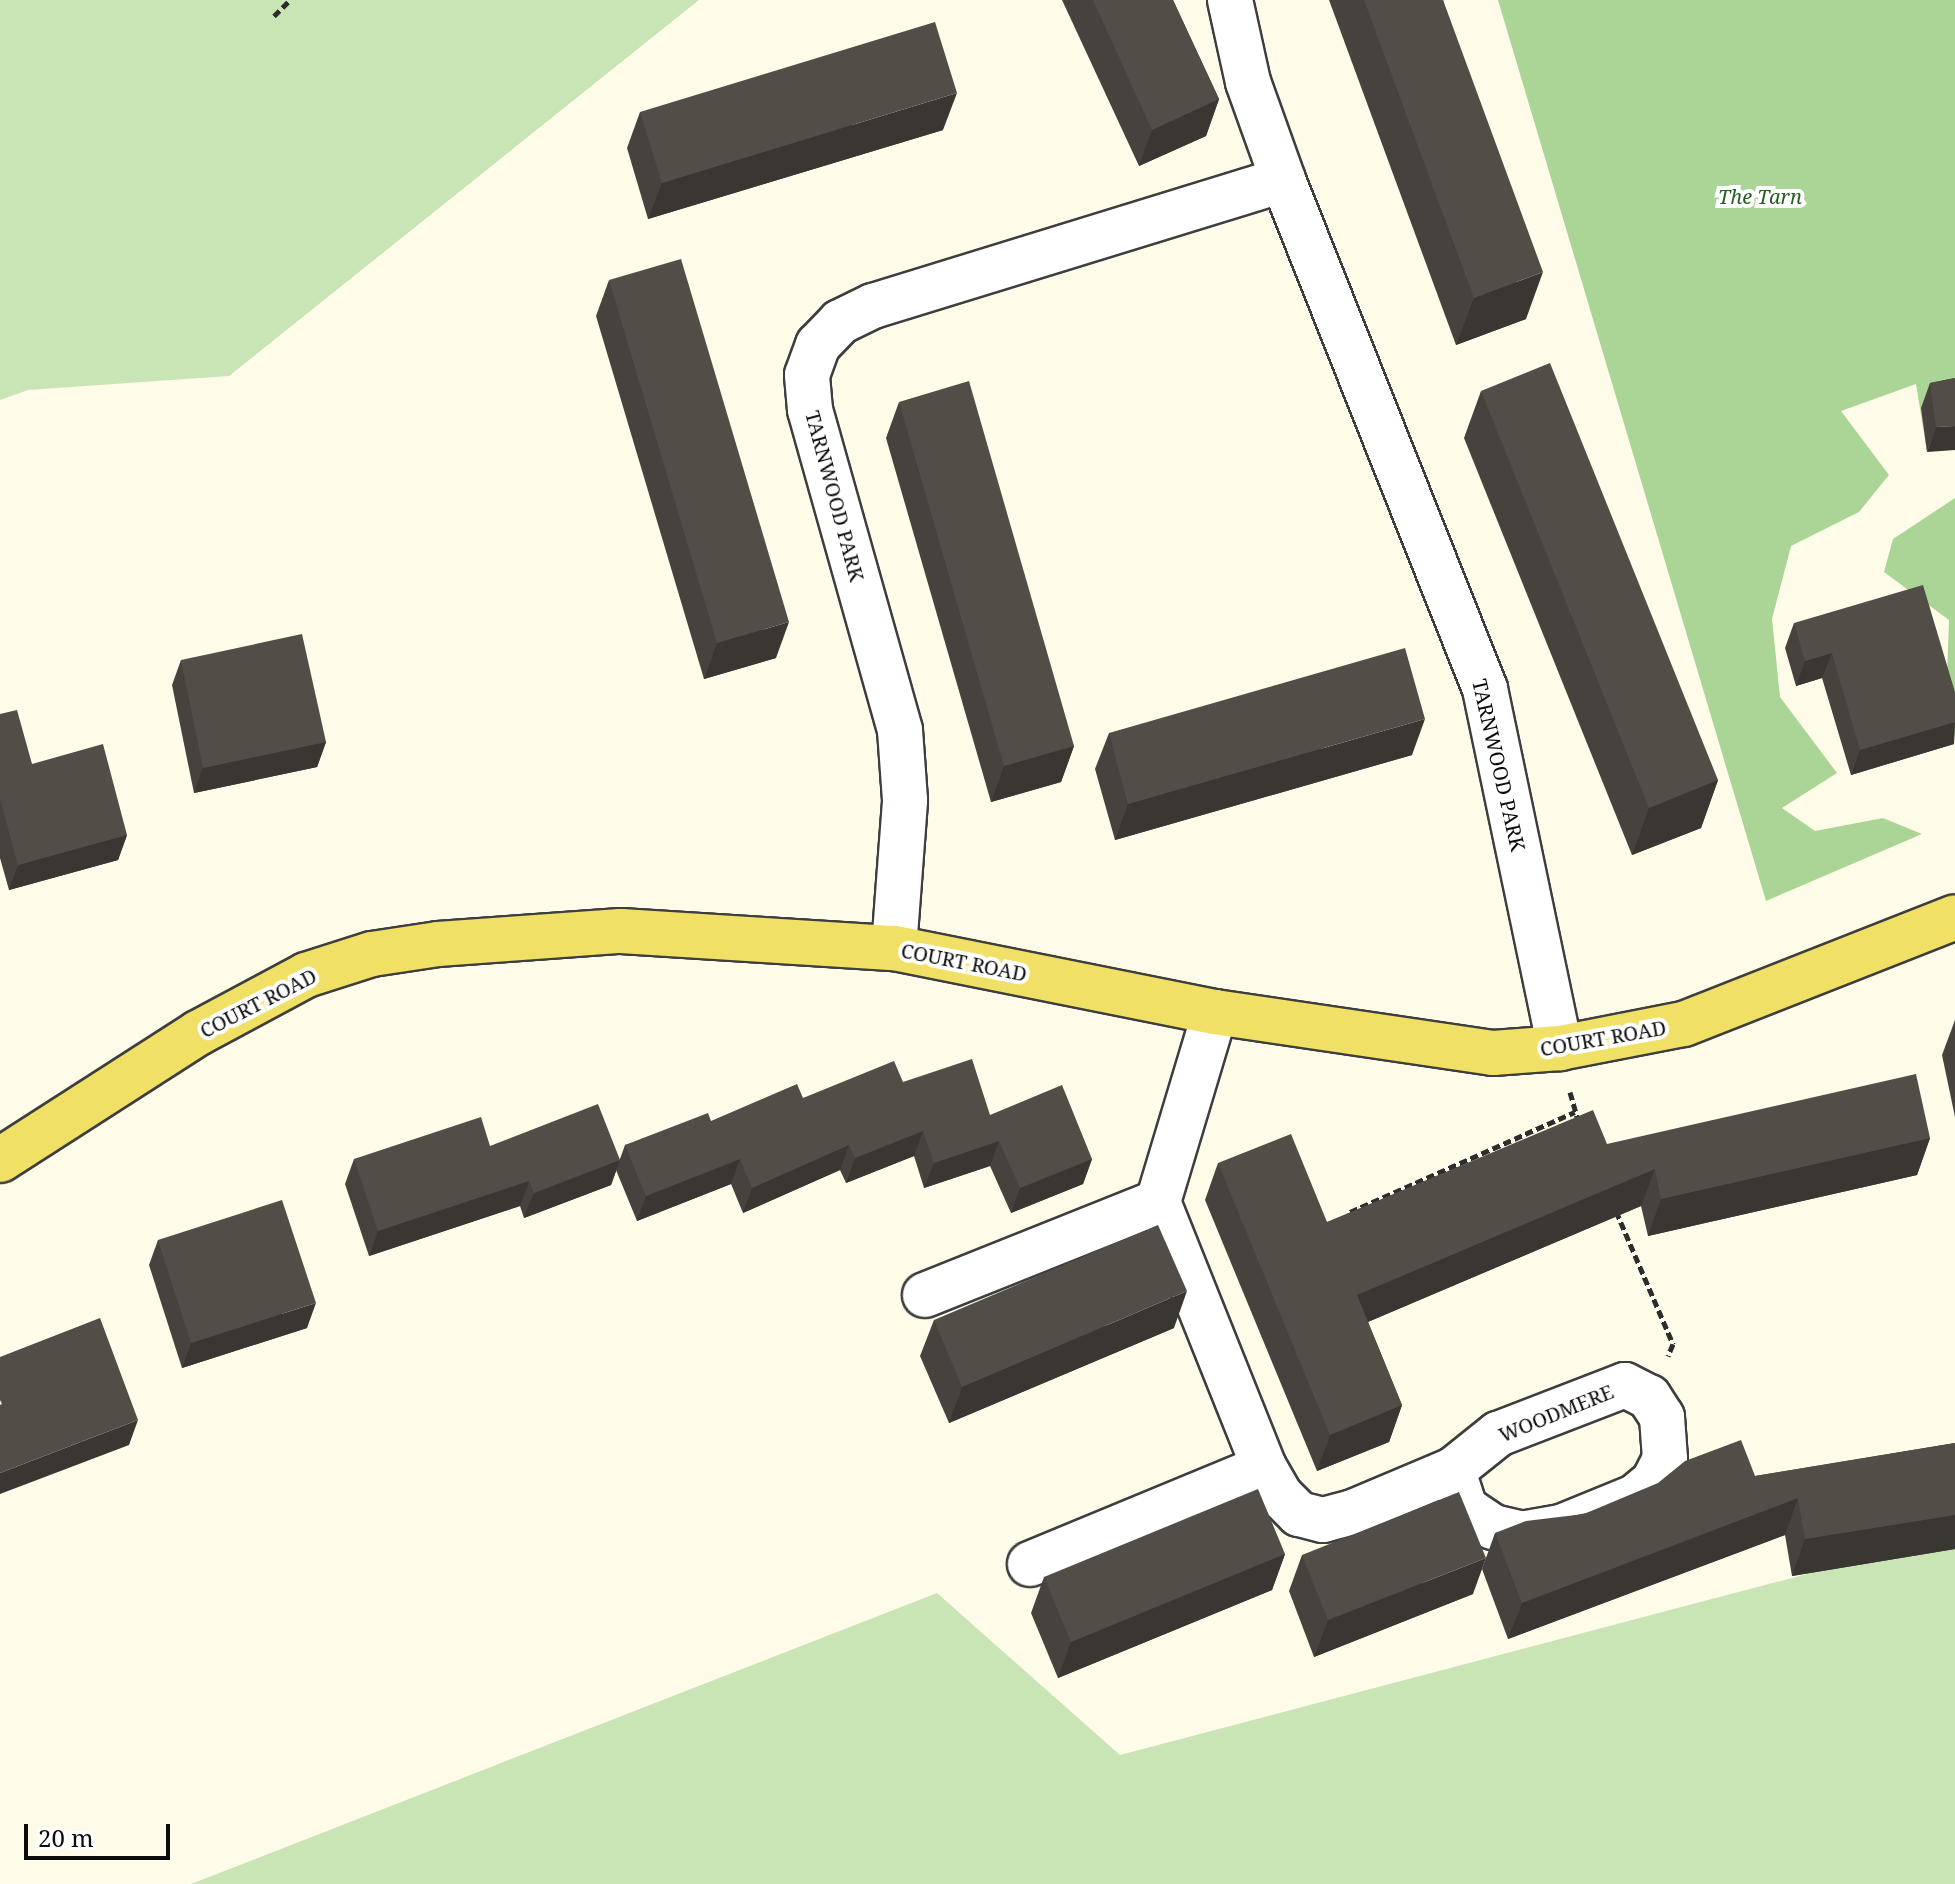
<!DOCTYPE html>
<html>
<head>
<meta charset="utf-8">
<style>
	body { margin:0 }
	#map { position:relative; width:1955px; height:1884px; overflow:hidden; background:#fefce9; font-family:"Noto Serif",serif }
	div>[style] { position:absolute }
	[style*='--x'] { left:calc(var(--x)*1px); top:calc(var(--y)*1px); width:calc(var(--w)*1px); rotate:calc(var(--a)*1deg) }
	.green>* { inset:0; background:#c9e5b6 }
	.forest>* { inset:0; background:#abd596 }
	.path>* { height:5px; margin-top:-2.5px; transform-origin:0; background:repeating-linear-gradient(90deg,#2d2d2d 0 8px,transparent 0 12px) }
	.roads { filter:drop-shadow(2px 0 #3e3e3e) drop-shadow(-2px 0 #3e3e3e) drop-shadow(0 2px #3e3e3e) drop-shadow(0 -2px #3e3e3e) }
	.minor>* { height:44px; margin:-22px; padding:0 22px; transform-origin:22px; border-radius:22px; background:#fff }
	.major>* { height:44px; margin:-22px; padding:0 22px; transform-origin:22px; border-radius:22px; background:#f1e066 }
	.wall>* { inset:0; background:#47423e }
	.shaded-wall>* { inset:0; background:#3a3632 }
	.building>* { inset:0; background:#534d48 }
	span { translate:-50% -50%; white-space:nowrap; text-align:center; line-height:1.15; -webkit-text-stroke:8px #fff; paint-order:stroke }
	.park-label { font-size:20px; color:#255e20; font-style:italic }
	.street-label { font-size:20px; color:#0b0b0b }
	.scale { position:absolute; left:24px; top:1824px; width:146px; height:36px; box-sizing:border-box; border:4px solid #0b0b0b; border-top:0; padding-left:10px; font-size:24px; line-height:28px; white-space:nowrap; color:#0b0b0b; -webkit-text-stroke:6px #fff; paint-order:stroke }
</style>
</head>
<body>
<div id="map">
	<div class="green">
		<div style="clip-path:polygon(0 0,699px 0,229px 376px,28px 390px,0 400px)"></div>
		<div style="clip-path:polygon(1955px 1535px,1955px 1884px,191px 1884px,937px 1593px,1120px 1755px)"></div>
	</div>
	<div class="forest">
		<div style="clip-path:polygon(1498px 0,1955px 0,1955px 448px,1927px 452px,1916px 384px,1841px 411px,1889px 475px,1859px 512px,1791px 546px,1772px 619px,1780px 697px,1837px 773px,1782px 808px,1815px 831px,1883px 818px,1922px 834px,1766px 901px)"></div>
		<div style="clip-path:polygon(1955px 498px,1955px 737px,1946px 704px,1949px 620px,1884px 572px,1893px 539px)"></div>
	</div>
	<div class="path">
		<div style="--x:274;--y:16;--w:23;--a:-45"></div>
		<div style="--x:1570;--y:1092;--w:29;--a:74"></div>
		<div style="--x:1616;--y:1211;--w:145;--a:66.8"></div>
		<div style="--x:1673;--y:1344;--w:13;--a:113"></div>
		<div style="--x:1350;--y:1212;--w:246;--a:-24"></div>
	</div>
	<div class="roads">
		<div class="minor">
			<div style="--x:1230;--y:0;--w:84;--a:77.6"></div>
			<div style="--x:1248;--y:82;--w:104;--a:70.3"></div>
			<div style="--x:894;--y:948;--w:148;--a:-85.7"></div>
			<div style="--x:905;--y:800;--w:70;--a:-94.1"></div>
			<div style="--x:900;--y:730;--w:332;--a:-105.7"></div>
			<div style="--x:810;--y:410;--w:35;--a:-95"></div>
			<div style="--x:807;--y:375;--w:32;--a:-70"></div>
			<div style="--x:818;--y:345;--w:32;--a:-46"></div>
			<div style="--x:840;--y:322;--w:37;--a:-26"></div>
			<div style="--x:873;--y:306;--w:429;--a:-17.1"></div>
			<div style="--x:1283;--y:180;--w:548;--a:68.35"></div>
			<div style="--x:1485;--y:689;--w:367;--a:78.2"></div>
			<div style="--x:1215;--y:1012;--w:198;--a:106.7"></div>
			<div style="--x:1158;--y:1202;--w:285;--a:68.2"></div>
			<div style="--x:1264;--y:1467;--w:32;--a:60"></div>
			<div style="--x:1280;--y:1495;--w:27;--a:45"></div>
			<div style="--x:1299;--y:1514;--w:25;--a:14"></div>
			<div style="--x:1323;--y:1520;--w:31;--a:-15"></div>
			<div style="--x:1353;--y:1512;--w:108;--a:-22.8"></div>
			<div style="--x:1453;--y:1470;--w:58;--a:-38.7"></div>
			<div style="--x:1498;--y:1434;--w:136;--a:-21.1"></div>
			<div style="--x:1625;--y:1385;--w:27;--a:27"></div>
			<div style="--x:1649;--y:1397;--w:24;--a:57"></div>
			<div style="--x:1662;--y:1417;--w:42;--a:85.9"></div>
			<div style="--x:1665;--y:1459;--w:25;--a:117"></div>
			<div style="--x:1654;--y:1481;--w:25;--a:140"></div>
			<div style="--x:1635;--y:1497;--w:80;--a:157.9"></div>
			<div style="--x:1561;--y:1527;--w:39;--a:170"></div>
			<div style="--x:1523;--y:1534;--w:31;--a:-167"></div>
			<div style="--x:1493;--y:1527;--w:34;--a:-146"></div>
			<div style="--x:1465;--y:1508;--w:40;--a:-108"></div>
			<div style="--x:925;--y:1295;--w:251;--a:-21.8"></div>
			<div style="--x:1030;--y:1564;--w:253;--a:-22.5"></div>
		</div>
		<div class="major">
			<div style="--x:0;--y:1160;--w:235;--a:-32.7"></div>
			<div style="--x:198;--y:1033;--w:123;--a:-28.2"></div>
			<div style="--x:306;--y:975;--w:69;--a:-17.7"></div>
			<div style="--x:372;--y:954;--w:67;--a:-8.6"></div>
			<div style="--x:438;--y:944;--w:183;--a:-4.1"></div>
			<div style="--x:621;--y:931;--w:274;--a:3.6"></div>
			<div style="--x:894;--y:948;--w:327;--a:11.3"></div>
			<div style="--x:1215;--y:1012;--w:281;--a:8.4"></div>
			<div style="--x:1493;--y:1053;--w:67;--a:-4.3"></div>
			<div style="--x:1560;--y:1048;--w:126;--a:-11"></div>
			<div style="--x:1684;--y:1024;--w:291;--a:-21.5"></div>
		</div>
	</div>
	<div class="wall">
		<div style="clip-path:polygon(1062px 0,1173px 0,1219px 99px,1206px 136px,1139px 166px)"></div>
		<div style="clip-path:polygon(1329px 0,1443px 0,1526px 319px,1456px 345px)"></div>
		<div style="clip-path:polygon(640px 112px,943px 130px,648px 219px,627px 148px)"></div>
		<div style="clip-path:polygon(609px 280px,776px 658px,704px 679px,596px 316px)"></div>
		<div style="clip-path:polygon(1955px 378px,1927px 452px,1921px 408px,1930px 383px)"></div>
		<div style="clip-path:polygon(1481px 391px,1718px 780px,1701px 828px,1632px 855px,1464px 438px)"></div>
		<div style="clip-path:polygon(899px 402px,1074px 746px,1061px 782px,991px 802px,886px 438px)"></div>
		<div style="clip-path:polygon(1794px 623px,1955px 692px,1954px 744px,1851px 775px,1822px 678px,1796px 686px,1785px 648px)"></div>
		<div style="clip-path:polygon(181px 660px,326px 742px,317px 767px,194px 793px,172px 685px)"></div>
		<div style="clip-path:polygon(0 714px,32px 764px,127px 835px,118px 860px,9px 890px,0 858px)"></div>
		<div style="clip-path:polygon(1109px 733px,1412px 755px,1115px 840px,1095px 769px)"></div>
		<div style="clip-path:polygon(1955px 1020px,1955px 1117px,1942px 1055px)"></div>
		<div style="clip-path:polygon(903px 1082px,1092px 1159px,1083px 1184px,1011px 1213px,990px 1166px,924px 1188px,914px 1156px,846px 1183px,840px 1170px,743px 1213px,731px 1184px,637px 1221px,616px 1170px,625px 1145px,803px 1098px)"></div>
		<div style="clip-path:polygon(1930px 1138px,1917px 1175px,1648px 1236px,1641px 1206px,1368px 1322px,1402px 1405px,1389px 1442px,1317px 1471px,1205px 1200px,1218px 1163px,1327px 1222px,1607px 1144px)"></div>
		<div style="clip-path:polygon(490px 1146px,620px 1160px,611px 1185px,524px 1218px,520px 1206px,369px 1256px,345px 1184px,354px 1159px)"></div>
		<div style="clip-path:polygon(158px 1240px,307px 1328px,182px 1368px,149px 1265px)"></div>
		<div style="clip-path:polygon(934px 1320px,1174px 1328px,949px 1423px,920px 1356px)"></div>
		<div style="clip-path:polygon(1955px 1443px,1955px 1549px,1792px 1576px,1785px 1535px,1508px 1639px,1482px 1569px,1495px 1533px,1755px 1476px)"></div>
		<div style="clip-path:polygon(1285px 1554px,1272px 1590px,1058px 1678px,1031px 1613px,1044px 1577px)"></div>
		<div style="clip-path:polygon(1302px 1555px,1473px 1594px,1314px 1657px,1289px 1591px)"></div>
	</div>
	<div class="shaded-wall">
		<div style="clip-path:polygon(957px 93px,943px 130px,648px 219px,662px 183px)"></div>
		<div style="clip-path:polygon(1219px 99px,1206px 136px,1139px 166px,1152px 130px)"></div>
		<div style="clip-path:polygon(1543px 272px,1526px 319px,1456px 345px,1474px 298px)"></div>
		<div style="clip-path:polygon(1955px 426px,1955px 450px,1927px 452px,1936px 427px)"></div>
		<div style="clip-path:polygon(789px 622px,776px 658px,704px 679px,717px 643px)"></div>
		<div style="clip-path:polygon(1832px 653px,1822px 678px,1796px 686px,1805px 661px)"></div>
		<div style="clip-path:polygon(1425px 719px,1412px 755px,1115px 840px,1128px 804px)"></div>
		<div style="clip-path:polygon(1955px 722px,1954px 744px,1851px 775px,1860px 750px)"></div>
		<div style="clip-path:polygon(326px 742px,317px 767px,194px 793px,203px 768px)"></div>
		<div style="clip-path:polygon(1074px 746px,1061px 782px,991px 802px,1004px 766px)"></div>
		<div style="clip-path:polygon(1718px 780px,1701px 828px,1632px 855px,1649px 808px)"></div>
		<div style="clip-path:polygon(127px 835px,118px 860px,9px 890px,18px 865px)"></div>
		<div style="clip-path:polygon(923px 1131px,914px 1156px,846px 1183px,855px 1158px)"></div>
		<div style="clip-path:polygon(1930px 1138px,1917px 1175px,1648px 1236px,1661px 1199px)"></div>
		<div style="clip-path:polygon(999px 1141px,990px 1166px,924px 1188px,934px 1163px)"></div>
		<div style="clip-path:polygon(849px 1145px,840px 1170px,743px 1213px,752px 1188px)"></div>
		<div style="clip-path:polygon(740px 1159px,731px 1184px,637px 1221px,646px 1196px)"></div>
		<div style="clip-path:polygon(1092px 1159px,1083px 1184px,1011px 1213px,1020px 1188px)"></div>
		<div style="clip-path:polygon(620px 1160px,611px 1185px,524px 1218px,534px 1193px)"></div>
		<div style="clip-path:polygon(1655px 1169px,1641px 1206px,1344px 1332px,1357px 1295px)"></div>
		<div style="clip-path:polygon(529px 1181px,520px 1206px,369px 1256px,378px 1231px)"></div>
		<div style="clip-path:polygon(1187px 1291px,1174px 1328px,949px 1423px,962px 1387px)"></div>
		<div style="clip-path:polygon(316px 1303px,307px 1328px,182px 1368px,191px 1343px)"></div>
		<div style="clip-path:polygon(1402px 1405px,1389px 1442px,1317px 1471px,1330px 1435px)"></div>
		<div style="clip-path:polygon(138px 1420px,129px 1445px,0 1494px,0 1473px)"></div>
		<div style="clip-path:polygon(1798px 1498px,1785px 1535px,1508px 1639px,1522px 1603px)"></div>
		<div style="clip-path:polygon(1955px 1515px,1955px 1549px,1792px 1576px,1805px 1539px)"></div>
		<div style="clip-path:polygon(1285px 1554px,1272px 1590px,1058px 1678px,1071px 1642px)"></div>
		<div style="clip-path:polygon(1486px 1558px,1473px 1594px,1314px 1657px,1328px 1620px)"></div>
	</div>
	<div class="building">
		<div style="clip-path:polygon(1093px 0,1173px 0,1219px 99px,1152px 130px)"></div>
		<div style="clip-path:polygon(1364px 0,1443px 0,1543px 272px,1474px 298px)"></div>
		<div style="clip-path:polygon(935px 22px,957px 93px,662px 183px,640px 112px)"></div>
		<div style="clip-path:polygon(681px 259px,789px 622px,717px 643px,609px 280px)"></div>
		<div style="clip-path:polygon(1550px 363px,1718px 780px,1649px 808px,1481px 391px)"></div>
		<div style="clip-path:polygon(1955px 378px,1955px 426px,1936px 427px,1930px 383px)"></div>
		<div style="clip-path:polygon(969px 381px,1074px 746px,1004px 766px,899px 402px)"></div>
		<div style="clip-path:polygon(1923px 585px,1955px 692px,1955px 722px,1860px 750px,1832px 653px,1805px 661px,1794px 623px)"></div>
		<div style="clip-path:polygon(302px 634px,326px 742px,203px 768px,181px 660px)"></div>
		<div style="clip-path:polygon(1405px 648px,1425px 719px,1128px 804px,1109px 733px)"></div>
		<div style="clip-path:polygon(17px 710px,32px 764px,103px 744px,127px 835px,18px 865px,0 799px,0 714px)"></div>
		<div style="clip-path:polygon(972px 1059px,990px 1115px,1062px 1085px,1092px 1159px,1020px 1188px,999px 1141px,934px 1163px,923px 1131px,855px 1158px,849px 1145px,752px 1188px,740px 1159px,646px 1196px,625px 1145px,708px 1113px,711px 1121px,797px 1084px,803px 1098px,894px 1061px,903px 1082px)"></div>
		<div style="clip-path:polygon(1916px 1074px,1930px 1138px,1661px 1199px,1655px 1169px,1357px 1295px,1402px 1405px,1330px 1435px,1218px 1163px,1291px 1134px,1327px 1222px,1593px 1110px,1607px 1144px)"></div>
		<div style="clip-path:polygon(598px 1104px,620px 1160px,534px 1193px,529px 1181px,378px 1231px,354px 1159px,481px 1117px,490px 1146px)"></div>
		<div style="clip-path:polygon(282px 1200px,316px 1303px,191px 1343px,158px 1240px)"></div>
		<div style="clip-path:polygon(1158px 1225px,1187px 1291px,962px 1387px,934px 1320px)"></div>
		<div style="clip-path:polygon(100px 1318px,138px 1420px,0 1473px,0 1405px,2px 1404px,0 1400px,0 1357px)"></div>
		<div style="clip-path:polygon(1741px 1440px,1755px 1476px,1955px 1443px,1955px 1515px,1805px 1539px,1798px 1498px,1522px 1603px,1495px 1533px,1526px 1521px,1584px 1514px,1658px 1483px,1685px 1461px)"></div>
		<div style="clip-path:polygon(1258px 1489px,1285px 1554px,1071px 1642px,1044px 1577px)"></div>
		<div style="clip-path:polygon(1459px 1492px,1486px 1558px,1328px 1620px,1302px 1555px)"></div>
	</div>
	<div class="park-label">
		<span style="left:1760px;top:196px">The Tarn</span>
	</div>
	<div class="street-label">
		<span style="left:835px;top:496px;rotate:75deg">TARNWOOD PARK</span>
		<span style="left:1499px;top:765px;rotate:77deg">TARNWOOD PARK</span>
		<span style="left:964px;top:962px;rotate:11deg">COURT ROAD</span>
		<span style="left:258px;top:1003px;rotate:-27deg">COURT ROAD</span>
		<span style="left:1603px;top:1038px;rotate:-10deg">COURT ROAD</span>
		<span style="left:1556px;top:1413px;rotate:-22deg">WOODMERE</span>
	</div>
	<div class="scale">20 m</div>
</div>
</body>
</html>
